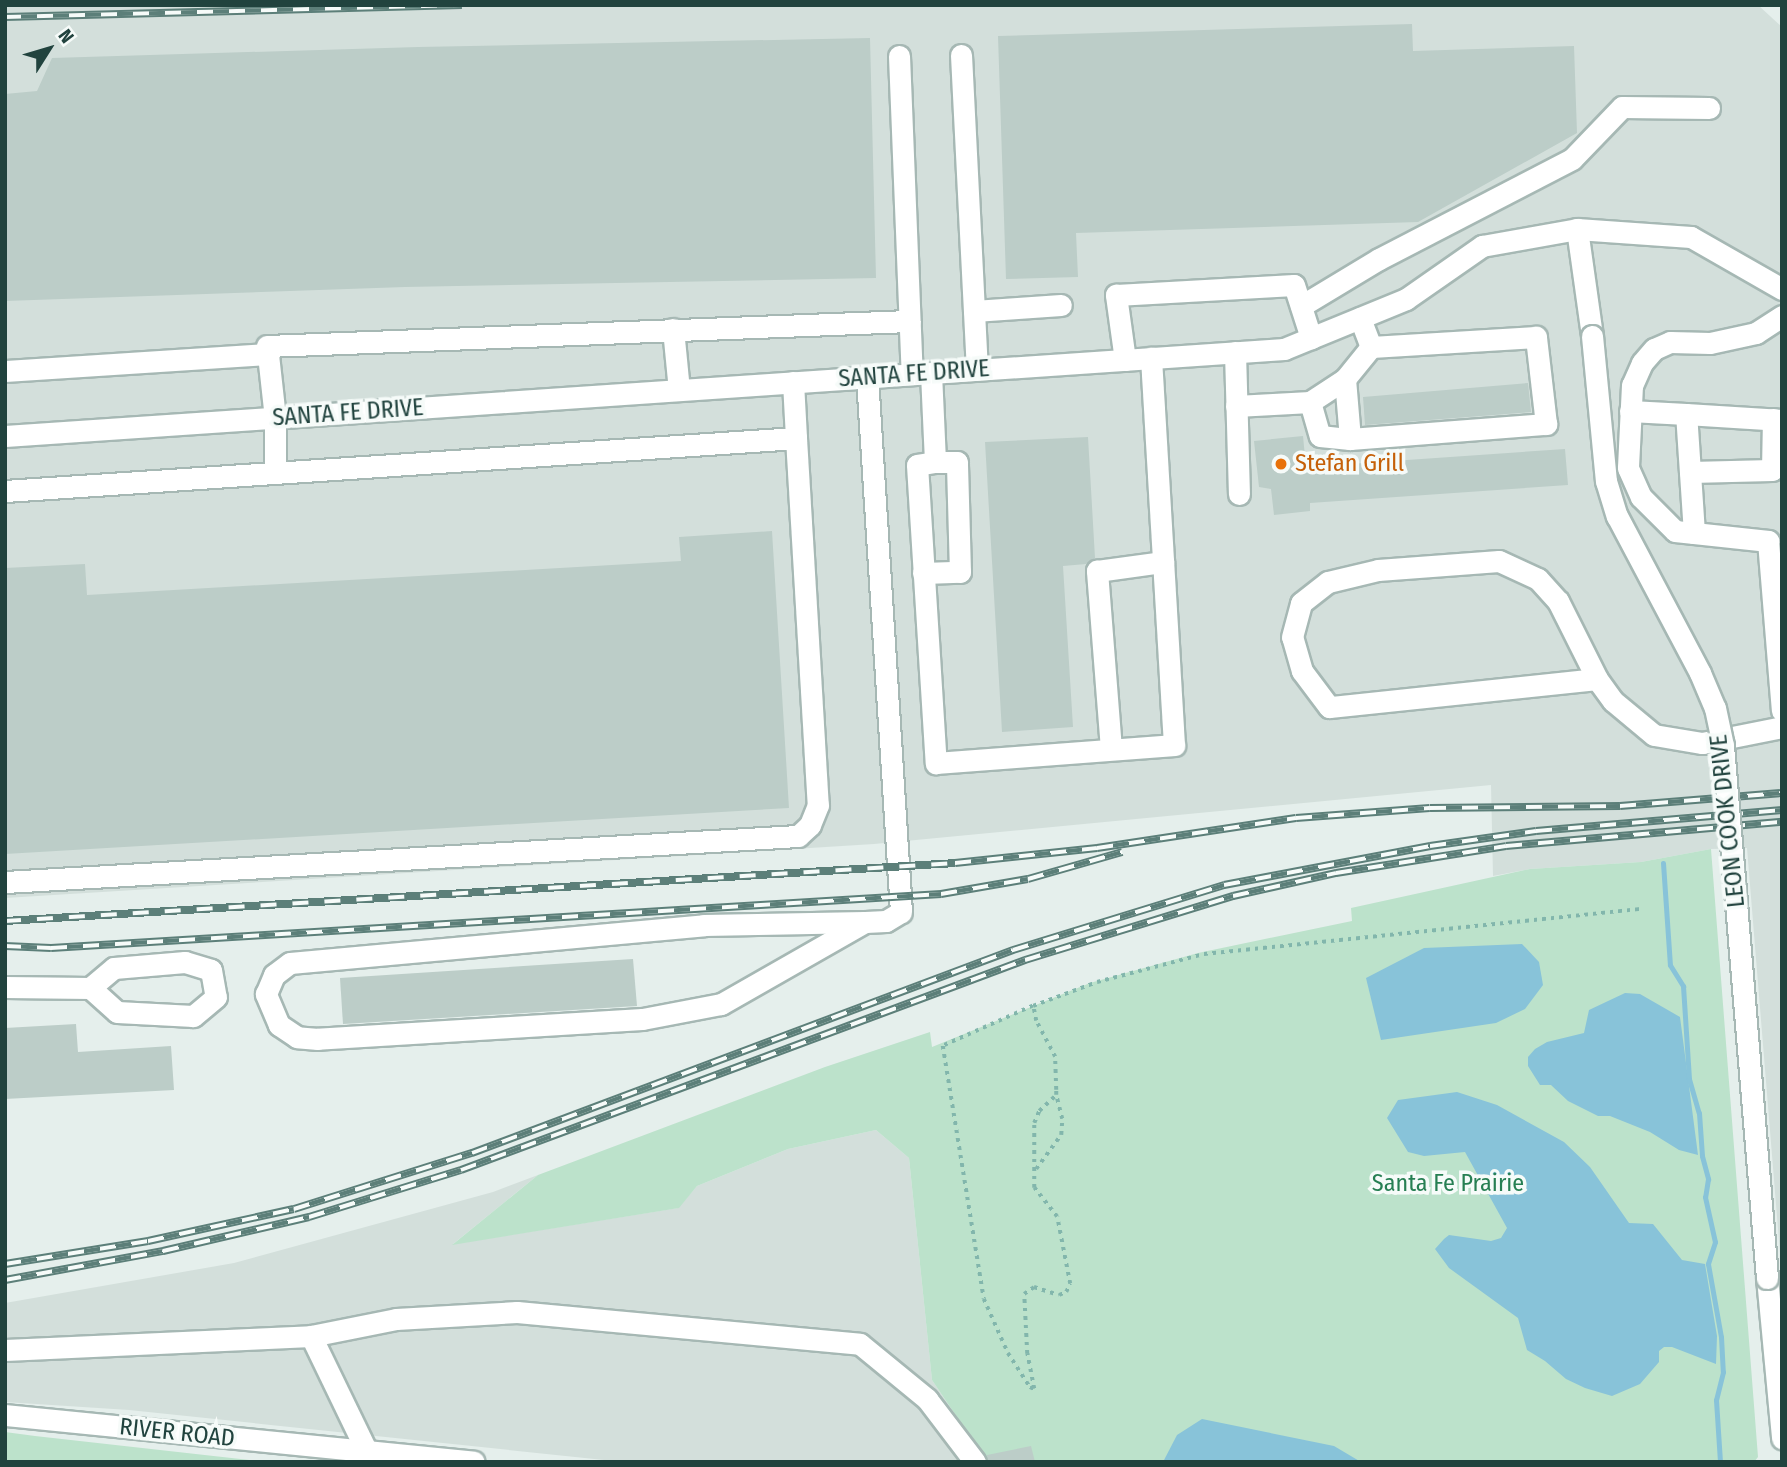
<!DOCTYPE html>
<html>
<head>
<meta charset="utf-8">
<style>
	body { margin:0 }
	#map { position:relative; width:1787px; height:1467px; overflow:hidden; background:#e5efec; font-family:"Fira Sans Condensed",sans-serif }
	div>[style] { position:absolute }
	[style*='--x'] { left:calc(var(--x)*1px); top:calc(var(--y)*1px); width:calc(var(--w)*1px); rotate:calc(var(--a)*1deg) }
	.built>* { inset:0; background:#d3dfdb }
	.green>* { inset:0; background:#bce2cb }
	.water>* { inset:0; background:#88c3d9 }
	.stream>* { height:5px; margin:-2.5px; padding:0 2.5px; transform-origin:2.5px; border-radius:2.5px; background:#88c3d9 }
	.building>* { inset:0; background:#bccdc8 }
	.path>* { height:3.5px; margin-top:-1.75px; transform-origin:0; background:repeating-linear-gradient(90deg,#82b6ac 0 3.5px,transparent 0 8.5px) }
	.roads { filter:drop-shadow(2px 0 #a6b8b4) drop-shadow(-2px 0 #a6b8b4) drop-shadow(0 2px #a6b8b4) drop-shadow(0 -2px #a6b8b4) }
	.minor>* { height:21px; margin:-10.5px; padding:0 10.5px; transform-origin:10.5px; border-radius:10.5px; background:#fff }
	.rail>* { height:8px; margin-top:-4px; transform-origin:0; background:repeating-linear-gradient(90deg,#f6fbf9 0 16px,#5c7f79 0 32px); box-sizing:border-box; border-block:2px solid #5c7f79 }
	.bridges { filter:drop-shadow(2px 0 #a6b8b4) drop-shadow(-2px 0 #a6b8b4) drop-shadow(0 2px #a6b8b4) drop-shadow(0 -2px #a6b8b4) }
	.minor-bridge>* { height:21px; margin:-10.5px; padding:0 10.5px; transform-origin:10.5px; border-radius:10.5px; background:#fff }
	.dots>* { width:19px; height:19px; translate:-50% -50%; box-sizing:border-box; border:4px solid #f6fbf9; border-radius:50% }
	span { translate:-50% -50%; white-space:nowrap; text-align:center; line-height:1.15; -webkit-text-stroke:7px #f6fbf9; paint-order:stroke }
	.street-label { font-size:24px; color:#21433e }
	.food-label { font-size:24px; color:#c56008 }
	.left { translate:0 -50%; text-align:left }
	.park-label { font-size:24px; color:#277f53 }
	.frame { position:absolute; inset:0; border:7px solid #21433e; pointer-events:none }
	.north { position:absolute; left:14px; top:14px; width:70px; height:70px; -webkit-text-stroke:5px #f6fbf9; paint-order:stroke; rotate:53deg; font-size:19px; font-weight:700; line-height:28px; text-align:center; color:#21433e }
	.north::after { content:''; display:block; margin:auto; width:24px; height:32px; background:#21433e; clip-path:polygon(50% 0,100% 100%,50% 72%,0 100%) }
</style>
</head>
<body>
<div id="map">
	<div class="built">
		<div style="clip-path:polygon(5px 5px,1758px 5px,1782px 27px,1782px 1278px,1747px 848px,1711px 849px,1641px 862px,1530px 869px,1493px 876px,1491px 785px,874px 844px,5px 898px)"></div>
		<div style="clip-path:polygon(876px 1130px,909px 1158px,932px 1380px,987px 1462px,623px 1462px,129px 1410px,5px 1402px,5px 1303px,234px 1263px,493px 1192px,538px 1175px,453px 1244px,678px 1208px,697px 1186px,788px 1149px)"></div>
	</div>
	<div class="green">
		<div style="clip-path:polygon(1711px 849px,1758px 1457px,1754px 1462px,987px 1462px,932px 1380px,909px 1158px,876px 1130px,788px 1149px,697px 1186px,679px 1208px,452px 1245px,538px 1175px,825px 1067px,930px 1032px,932px 1047px,1090px 983px,1198px 953px,1352px 921px,1351px 908px,1530px 869px,1641px 862px)"></div>
		<div style="clip-path:polygon(5px 1432px,35px 1436px,268px 1462px,5px 1462px)"></div>
	</div>
	<div class="water">
		<div style="clip-path:polygon(1522px 944px,1539px 962px,1543px 985px,1525px 1009px,1496px 1023px,1381px 1040px,1366px 978px,1424px 948px)"></div>
		<div style="clip-path:polygon(1625px 993px,1640px 994px,1680px 1017px,1698px 1155px,1679px 1150px,1650px 1132px,1610px 1116px,1598px 1116px,1568px 1101px,1551px 1085px,1540px 1085px,1528px 1066px,1528px 1057px,1535px 1049px,1547px 1042px,1584px 1033px,1589px 1010px)"></div>
		<div style="clip-path:polygon(1457px 1092px,1497px 1105px,1564px 1142px,1590px 1167px,1629px 1223px,1653px 1224px,1682px 1260px,1705px 1264px,1717px 1336px,1716px 1364px,1672px 1347px,1664px 1347px,1659px 1351px,1659px 1362px,1640px 1384px,1612px 1396px,1585px 1388px,1566px 1379px,1545px 1361px,1527px 1350px,1518px 1318px,1449px 1268px,1435px 1249px,1444px 1239px,1449px 1235px,1491px 1241px,1501px 1238px,1507px 1228px,1465px 1152px,1424px 1156px,1408px 1152px,1387px 1118px,1398px 1100px)"></div>
		<div style="clip-path:polygon(1202px 1419px,1334px 1446px,1361px 1462px,1163px 1462px,1177px 1435px)"></div>
	</div>
	<div class="stream">
		<div style="--x:1663;--y:863;--w:102;--a:86.1"></div>
		<div style="--x:1670;--y:965;--w:25;--a:58"></div>
		<div style="--x:1683;--y:986;--w:93;--a:86.3"></div>
		<div style="--x:1689;--y:1079;--w:35;--a:74"></div>
		<div style="--x:1699;--y:1113;--w:43;--a:86"></div>
		<div style="--x:1702;--y:1156;--w:24;--a:75"></div>
		<div style="--x:1708;--y:1179;--w:18;--a:99"></div>
		<div style="--x:1705;--y:1197;--w:46;--a:77.5"></div>
		<div style="--x:1715;--y:1242;--w:23;--a:108"></div>
		<div style="--x:1708;--y:1264;--w:74;--a:79.9"></div>
		<div style="--x:1721;--y:1337;--w:35;--a:87"></div>
		<div style="--x:1723;--y:1372;--w:29;--a:104"></div>
		<div style="--x:1716;--y:1400;--w:62;--a:86.3"></div>
	</div>
	<div class="building">
		<div style="clip-path:polygon(1412px 24px,1413px 51px,1574px 46px,1577px 133px,1418px 222px,1076px 233px,1078px 277px,1006px 279px,998px 36px)"></div>
		<div style="clip-path:polygon(870px 38px,876px 278px,405px 287px,5px 301px,5px 94px,37px 91px,52px 58px,418px 47px)"></div>
		<div style="clip-path:polygon(1528px 383px,1531px 412px,1365px 425px,1363px 397px)"></div>
		<div style="clip-path:polygon(1303px 436px,1306px 467px,1565px 449px,1568px 485px,1310px 503px,1310px 511px,1274px 515px,1271px 489px,1259px 487px,1254px 441px)"></div>
		<div style="clip-path:polygon(1088px 437px,1095px 558px,1086px 564px,1063px 566px,1073px 727px,1002px 732px,985px 442px)"></div>
		<div style="clip-path:polygon(772px 531px,789px 808px,5px 854px,5px 568px,85px 564px,87px 595px,681px 561px,679px 537px)"></div>
		<div style="clip-path:polygon(633px 959px,637px 1006px,343px 1024px,340px 978px)"></div>
		<div style="clip-path:polygon(76px 1024px,78px 1052px,171px 1046px,174px 1090px,5px 1099px,5px 1028px)"></div>
		<div style="clip-path:polygon(1031px 1446px,1035px 1462px,988px 1462px,987px 1455px)"></div>
	</div>
	<div class="path">
		<div style="--x:1033;--y:1006;--w:98;--a:156"></div>
		<div style="--x:943;--y:1046;--w:256;--a:80.8"></div>
		<div style="--x:984;--y:1299;--w:59;--a:66"></div>
		<div style="--x:1008;--y:1353;--w:40;--a:57.1"></div>
		<div style="--x:1030;--y:1387;--w:4;--a:27"></div>
		<div style="--x:1036;--y:1169;--w:42;--a:-53.7"></div>
		<div style="--x:1061;--y:1135;--w:16;--a:-86"></div>
		<div style="--x:1062;--y:1119;--w:25;--a:-104"></div>
		<div style="--x:1034;--y:1389;--w:36;--a:-101"></div>
		<div style="--x:1027;--y:1354;--w:60;--a:-92.9"></div>
		<div style="--x:1024;--y:1294;--w:12;--a:-35"></div>
		<div style="--x:1034;--y:1287;--w:26;--a:18"></div>
		<div style="--x:1059;--y:1295;--w:8;--a:-23"></div>
		<div style="--x:1066;--y:1292;--w:9;--a:-63"></div>
		<div style="--x:1070;--y:1284;--w:68;--a:-101"></div>
		<div style="--x:1057;--y:1217;--w:37;--a:-128"></div>
		<div style="--x:1034;--y:1188;--w:65;--a:-90"></div>
		<div style="--x:1034;--y:1123;--w:13;--a:-67"></div>
		<div style="--x:1039;--y:1111;--w:23;--a:-43"></div>
		<div style="--x:1056;--y:1095;--w:5;--a:-90"></div>
		<div style="--x:1056;--y:1090;--w:33;--a:-92"></div>
		<div style="--x:1055;--y:1057;--w:41;--a:-117.8"></div>
		<div style="--x:1036;--y:1021;--w:15;--a:-101"></div>
		<div style="--x:1033;--y:1006;--w:68;--a:-20.6"></div>
		<div style="--x:1097;--y:982;--w:111;--a:-14.7"></div>
		<div style="--x:1204;--y:954;--w:439;--a:-5.9"></div>
	</div>
	<div class="roads">
		<div class="minor">
			<div style="--x:961;--y:55;--w:315;--a:87.1"></div>
			<div style="--x:899;--y:56;--w:318;--a:87.7"></div>
			<div style="--x:1577;--y:229;--w:108;--a:82"></div>
			<div style="--x:1301;--y:306;--w:91;--a:-31.1"></div>
			<div style="--x:1379;--y:259;--w:217;--a:-27.4"></div>
			<div style="--x:1572;--y:159;--w:72;--a:-46.1"></div>
			<div style="--x:1622;--y:107;--w:87;--a:0.7"></div>
			<div style="--x:974;--y:311;--w:87;--a:-3.9"></div>
			<div style="--x:1782;--y:316;--w:31;--a:147"></div>
			<div style="--x:1756;--y:333;--w:47;--a:167.7"></div>
			<div style="--x:1710;--y:343;--w:40;--a:-178.6"></div>
			<div style="--x:1670;--y:342;--w:17;--a:156"></div>
			<div style="--x:1654;--y:349;--w:18;--a:131"></div>
			<div style="--x:1642;--y:363;--w:24;--a:114"></div>
			<div style="--x:1632;--y:385;--w:83;--a:92.8"></div>
			<div style="--x:1628;--y:468;--w:32;--a:66"></div>
			<div style="--x:1641;--y:497;--w:48;--a:45"></div>
			<div style="--x:1675;--y:531;--w:94;--a:6.1"></div>
			<div style="--x:1768;--y:541;--w:170;--a:85.3"></div>
			<div style="--x:673;--y:329;--w:61;--a:84.4"></div>
			<div style="--x:1235;--y:352;--w:142;--a:88.4"></div>
			<div style="--x:1125;--y:360;--w:66;--a:-97.9"></div>
			<div style="--x:1116;--y:295;--w:178;--a:-3.2"></div>
			<div style="--x:1294;--y:285;--w:56;--a:72.2"></div>
			<div style="--x:5;--y:371;--w:264;--a:-3.7"></div>
			<div style="--x:931;--y:373;--w:89;--a:87.4"></div>
			<div style="--x:935;--y:462;--w:18;--a:171"></div>
			<div style="--x:917;--y:465;--w:299;--a:86.4"></div>
			<div style="--x:936;--y:763;--w:239;--a:-4.3"></div>
			<div style="--x:1174;--y:745;--w:388;--a:-93.4"></div>
			<div style="--x:1345;--y:379;--w:41;--a:-50.9"></div>
			<div style="--x:793;--y:382;--w:56;--a:86.9"></div>
			<div style="--x:1310;--y:402;--w:35;--a:74"></div>
			<div style="--x:1320;--y:436;--w:30;--a:6"></div>
			<div style="--x:1236;--y:406;--w:74;--a:-3.1"></div>
			<div style="--x:1310;--y:402;--w:42;--a:-33.3"></div>
			<div style="--x:1345;--y:379;--w:60;--a:85.2"></div>
			<div style="--x:1350;--y:439;--w:197;--a:-4.4"></div>
			<div style="--x:1546;--y:424;--w:88;--a:-96.6"></div>
			<div style="--x:1536;--y:337;--w:165;--a:176.5"></div>
			<div style="--x:1371;--y:347;--w:31;--a:-111"></div>
			<div style="--x:1630;--y:411;--w:56;--a:3.1"></div>
			<div style="--x:5;--y:436;--w:1282;--a:-3.89"></div>
			<div style="--x:1284;--y:349;--w:132;--a:-22.3"></div>
			<div style="--x:1406;--y:299;--w:93;--a:-34.9"></div>
			<div style="--x:1482;--y:246;--w:97;--a:-10.1"></div>
			<div style="--x:1577;--y:229;--w:114;--a:4"></div>
			<div style="--x:1691;--y:237;--w:105;--a:29.7"></div>
			<div style="--x:1690;--y:472;--w:82;--a:-1.4"></div>
			<div style="--x:1772;--y:470;--w:51;--a:-88.9"></div>
			<div style="--x:275;--y:473;--w:55;--a:-90"></div>
			<div style="--x:275;--y:418;--w:72;--a:-96.3"></div>
			<div style="--x:267;--y:346;--w:643;--a:-2.23"></div>
			<div style="--x:5;--y:491;--w:793;--a:-3.83"></div>
			<div style="--x:796;--y:438;--w:368;--a:86.6"></div>
			<div style="--x:818;--y:805;--w:22;--a:112"></div>
			<div style="--x:810;--y:825;--w:16;--a:137"></div>
			<div style="--x:798;--y:836;--w:794;--a:176.68"></div>
			<div style="--x:1694;--y:533;--w:119;--a:-93.8"></div>
			<div style="--x:1686;--y:414;--w:96;--a:3.6"></div>
			<div style="--x:923;--y:573;--w:37;--a:-2"></div>
			<div style="--x:960;--y:572;--w:110;--a:-91.6"></div>
			<div style="--x:957;--y:462;--w:22;--a:180"></div>
			<div style="--x:1597;--y:679;--w:269;--a:174"></div>
			<div style="--x:1329;--y:707;--w:45;--a:-126.9"></div>
			<div style="--x:1302;--y:671;--w:35;--a:-106"></div>
			<div style="--x:1292;--y:637;--w:35;--a:-75"></div>
			<div style="--x:1301;--y:603;--w:34;--a:-38"></div>
			<div style="--x:1328;--y:582;--w:51;--a:-13.5"></div>
			<div style="--x:1378;--y:570;--w:121;--a:-4.3"></div>
			<div style="--x:1499;--y:561;--w:43;--a:24.8"></div>
			<div style="--x:1538;--y:579;--w:30;--a:48"></div>
			<div style="--x:1558;--y:601;--w:87;--a:63.4"></div>
			<div style="--x:1597;--y:679;--w:27;--a:54"></div>
			<div style="--x:1613;--y:701;--w:53;--a:39.7"></div>
			<div style="--x:1654;--y:735;--w:49;--a:9.5"></div>
			<div style="--x:1702;--y:743;--w:82;--a:-11.3"></div>
			<div style="--x:1111;--y:749;--w:179;--a:-94.5"></div>
			<div style="--x:1097;--y:571;--w:67;--a:-7.8"></div>
			<div style="--x:865;--y:922;--w:166;--a:150.3"></div>
			<div style="--x:721;--y:1004;--w:80;--a:169.2"></div>
			<div style="--x:642;--y:1019;--w:325;--a:176.5"></div>
			<div style="--x:318;--y:1039;--w:21;--a:-175"></div>
			<div style="--x:297;--y:1037;--w:22;--a:-146"></div>
			<div style="--x:279;--y:1025;--w:34;--a:-113"></div>
			<div style="--x:266;--y:994;--w:21;--a:-67"></div>
			<div style="--x:274;--y:975;--w:20;--a:-37"></div>
			<div style="--x:290;--y:963;--w:416;--a:-5.2"></div>
			<div style="--x:704;--y:925;--w:161;--a:-1.1"></div>
			<div style="--x:865;--y:922;--w:21;--a:-3"></div>
			<div style="--x:886;--y:921;--w:17;--a:-31"></div>
			<div style="--x:901;--y:912;--w:536;--a:-93.64"></div>
			<div style="--x:5;--y:987;--w:85;--a:0.7"></div>
			<div style="--x:90;--y:988;--w:31;--a:-40"></div>
			<div style="--x:114;--y:968;--w:71;--a:-4.8"></div>
			<div style="--x:185;--y:962;--w:27;--a:17"></div>
			<div style="--x:211;--y:970;--w:27;--a:80"></div>
			<div style="--x:216;--y:997;--w:30;--a:140"></div>
			<div style="--x:193;--y:1016;--w:76;--a:-177"></div>
			<div style="--x:117;--y:1012;--w:36;--a:-138"></div>
			<div style="--x:1767;--y:1278;--w:161;--a:84.6"></div>
			<div style="--x:311;--y:1336;--w:87;--a:-11.3"></div>
			<div style="--x:396;--y:1319;--w:121;--a:-3.3"></div>
			<div style="--x:517;--y:1312;--w:344;--a:5.3"></div>
			<div style="--x:860;--y:1344;--w:87;--a:39.4"></div>
			<div style="--x:927;--y:1399;--w:79;--a:52.7"></div>
			<div style="--x:5;--y:1350;--w:306;--a:-2.6"></div>
			<div style="--x:311;--y:1336;--w:129;--a:64.2"></div>
			<div style="--x:5;--y:1415;--w:471;--a:5.7"></div>
		</div>
	</div>
	<div class="rail">
		<div style="--x:5;--y:17;--w:457;--a:-1.5"></div>
		<div style="--x:5;--y:921;--w:952;--a:-3.49"></div>
		<div style="--x:955;--y:863;--w:143;--a:-6"></div>
		<div style="--x:1097;--y:848;--w:201;--a:-8.6"></div>
		<div style="--x:1296;--y:818;--w:134;--a:-4.3"></div>
		<div style="--x:1430;--y:808;--w:190;--a:-0.6"></div>
		<div style="--x:1620;--y:806;--w:163;--a:-4.6"></div>
		<div style="--x:5;--y:946;--w:46;--a:2.5"></div>
		<div style="--x:51;--y:948;--w:892;--a:-3.47"></div>
		<div style="--x:941;--y:894;--w:88;--a:-9.8"></div>
		<div style="--x:1028;--y:879;--w:98;--a:-16"></div>
		<div style="--x:5;--y:1264;--w:145;--a:-9.1"></div>
		<div style="--x:148;--y:1241;--w:149;--a:-12.4"></div>
		<div style="--x:294;--y:1209;--w:187;--a:-17.5"></div>
		<div style="--x:472;--y:1153;--w:578;--a:-20.57"></div>
		<div style="--x:1013;--y:950;--w:221;--a:-17.1"></div>
		<div style="--x:1224;--y:885;--w:210;--a:-10.7"></div>
		<div style="--x:1430;--y:846;--w:107;--a:-8.1"></div>
		<div style="--x:1536;--y:831;--w:247;--a:-4.9"></div>
		<div style="--x:5;--y:1280;--w:161;--a:-10.4"></div>
		<div style="--x:163;--y:1251;--w:150;--a:-13.1"></div>
		<div style="--x:309;--y:1217;--w:159;--a:-17.2"></div>
		<div style="--x:461;--y:1170;--w:602;--a:-20.42"></div>
		<div style="--x:1025;--y:960;--w:218;--a:-17.1"></div>
		<div style="--x:1233;--y:896;--w:106;--a:-12.6"></div>
		<div style="--x:1336;--y:873;--w:172;--a:-9"></div>
		<div style="--x:1506;--y:846;--w:277;--a:-5"></div>
	</div>
	<div class="bridges">
		<div class="minor-bridge">
			<div style="--x:1592;--y:336;--w:146;--a:84.5"></div>
			<div style="--x:1606;--y:481;--w:37;--a:73"></div>
			<div style="--x:1617;--y:516;--w:178;--a:62.1"></div>
			<div style="--x:1700;--y:673;--w:38;--a:67"></div>
			<div style="--x:1715;--y:708;--w:39;--a:78"></div>
			<div style="--x:1723;--y:746;--w:534;--a:85.27"></div>
		</div>
	</div>
	<div class="dots">
		<div style="left:1281px;top:464px;background:#e8710a"></div>
	</div>
	<div class="street-label">
		<span style="left:914px;top:374px;rotate:-4deg">SANTA FE DRIVE</span>
		<span style="left:348px;top:413px;rotate:-4deg">SANTA FE DRIVE</span>
		<span style="left:1728px;top:821px;rotate:-96deg">LEON COOK DRIVE</span>
		<span style="left:177px;top:1433px;rotate:6deg">RIVER ROAD</span>
	</div>
	<div class="food-label">
		<span class="left" style="left:1295px;top:464px">Stefan Grill</span>
	</div>
	<div class="park-label">
		<span style="left:1448px;top:1184px">Santa Fe Prairie</span>
	</div>
	<div class="frame"></div>
	<div class="north">N</div>
</div>
</body>
</html>
